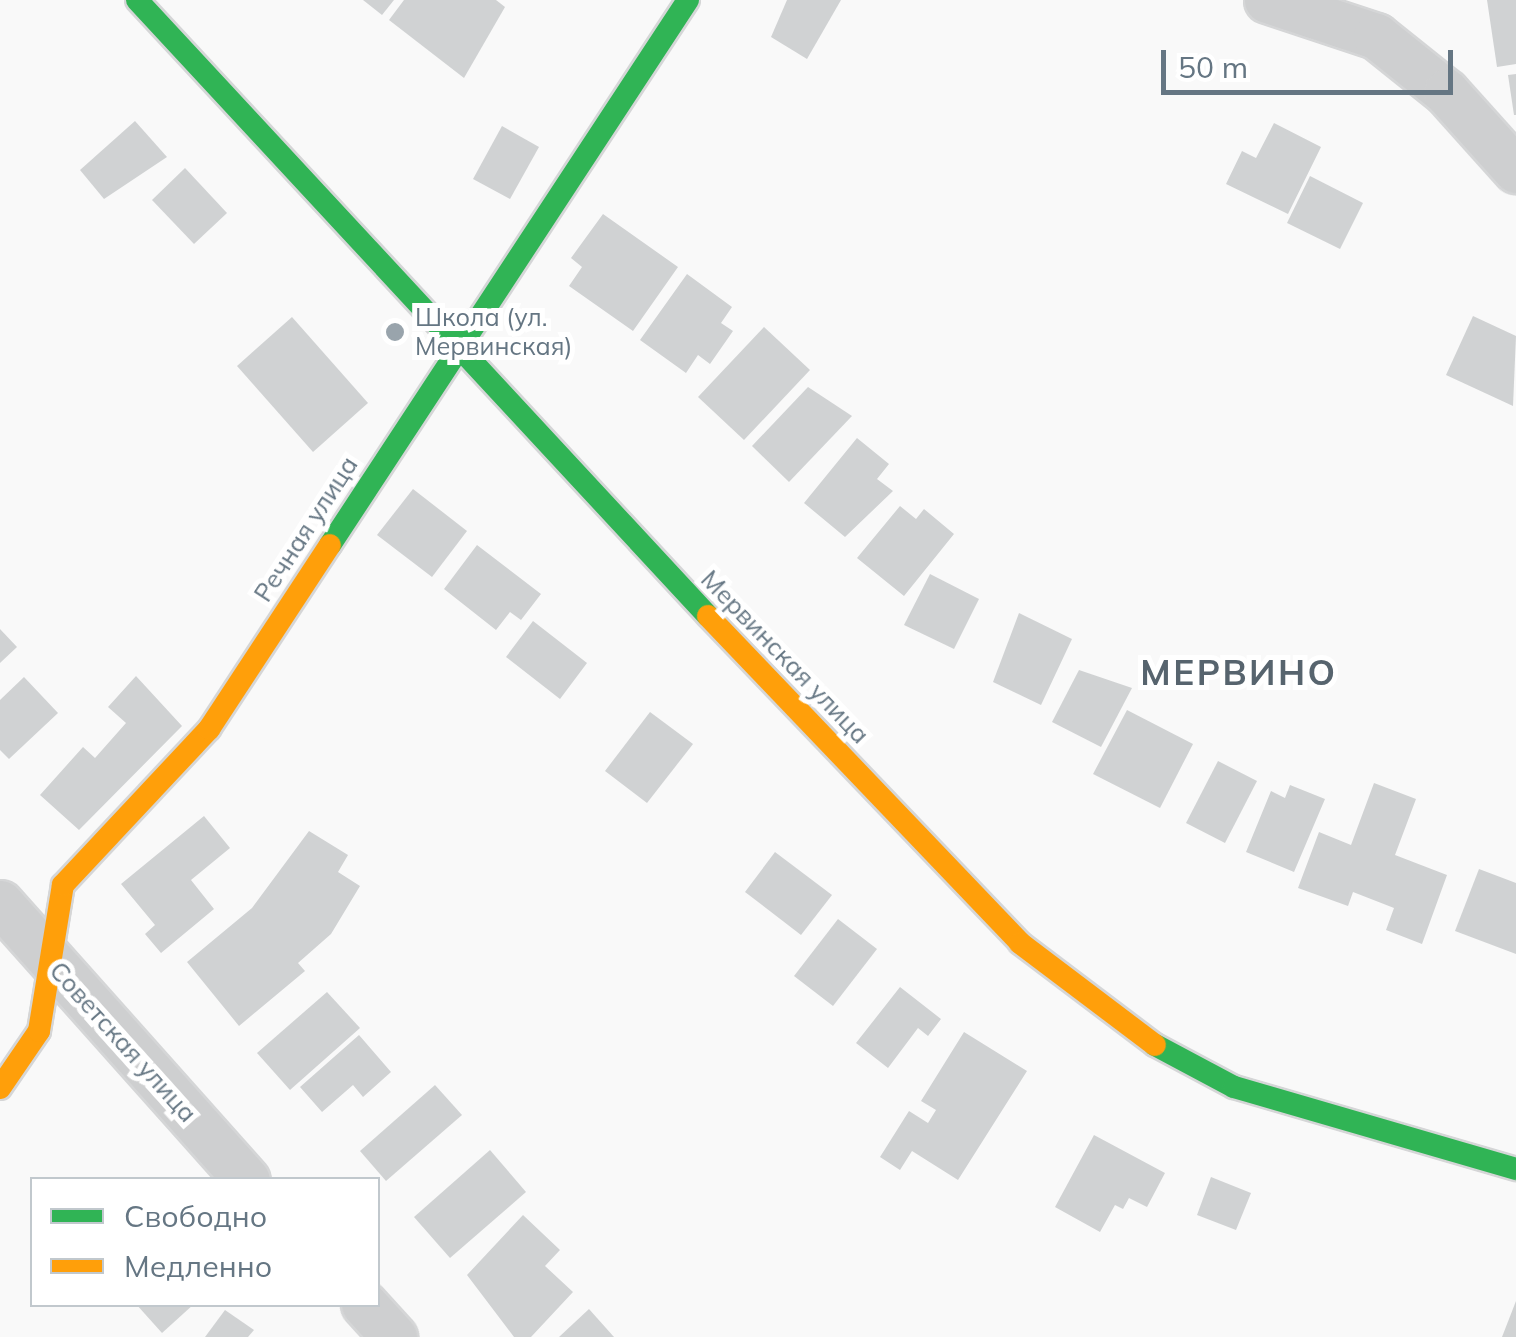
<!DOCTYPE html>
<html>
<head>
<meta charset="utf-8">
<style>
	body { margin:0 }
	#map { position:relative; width:1516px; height:1337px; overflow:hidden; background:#f9f9f9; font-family:Mulish,sans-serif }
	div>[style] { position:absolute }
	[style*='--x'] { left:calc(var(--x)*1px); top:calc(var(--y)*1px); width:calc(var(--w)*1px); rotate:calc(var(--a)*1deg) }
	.building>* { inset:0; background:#d0d2d3 }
	.roads { filter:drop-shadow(2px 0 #d5d6d7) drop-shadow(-2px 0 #d5d6d7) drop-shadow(0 2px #d5d6d7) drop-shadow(0 -2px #d5d6d7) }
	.street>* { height:45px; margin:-22.5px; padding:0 22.5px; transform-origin:22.5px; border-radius:22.5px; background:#cecfd0 }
	.fast>* { height:22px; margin:-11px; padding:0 11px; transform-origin:11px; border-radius:11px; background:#30b455 }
	.slow>* { height:22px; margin:-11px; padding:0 11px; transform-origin:11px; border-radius:11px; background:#ff9f0a }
	.dots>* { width:28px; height:28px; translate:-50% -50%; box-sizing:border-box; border:5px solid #fff; border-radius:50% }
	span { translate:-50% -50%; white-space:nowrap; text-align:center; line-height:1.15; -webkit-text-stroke:10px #fff; paint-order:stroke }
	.poi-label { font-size:25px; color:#657683 }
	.left { translate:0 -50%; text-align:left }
	.street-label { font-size:25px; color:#657683 }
	.district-label { font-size:35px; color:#57646e; font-weight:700; letter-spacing:2.5px }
	.legend { position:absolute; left:30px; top:1177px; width:350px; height:130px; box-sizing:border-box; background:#fff; border:2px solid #c1c8cd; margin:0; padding:12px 18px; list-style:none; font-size:30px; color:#657683 }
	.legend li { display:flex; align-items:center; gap:20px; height:50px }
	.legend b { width:50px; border:2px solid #c1c8cd }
	.scale { position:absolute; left:1161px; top:50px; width:292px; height:45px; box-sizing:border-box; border:5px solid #657683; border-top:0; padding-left:12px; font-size:30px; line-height:35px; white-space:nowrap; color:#657683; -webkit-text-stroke:8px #fff; paint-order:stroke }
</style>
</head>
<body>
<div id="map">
	<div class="building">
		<div style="clip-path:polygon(363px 0,394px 0,382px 15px)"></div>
		<div style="clip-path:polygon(404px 0,496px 0,505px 7px,464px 78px,389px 20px)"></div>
		<div style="clip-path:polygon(787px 0,841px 0,807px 59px,771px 37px)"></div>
		<div style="clip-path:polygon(1487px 0,1516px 0,1516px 64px,1497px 67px)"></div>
		<div style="clip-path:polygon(1516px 74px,1516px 115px,1514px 115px,1508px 75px)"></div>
		<div style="clip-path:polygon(135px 121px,167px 157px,104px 199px,80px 170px)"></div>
		<div style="clip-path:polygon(1274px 123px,1321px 147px,1288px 214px,1226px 184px,1242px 151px,1256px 158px)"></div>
		<div style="clip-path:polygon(502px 126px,539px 147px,510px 199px,473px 179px)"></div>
		<div style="clip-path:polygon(185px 168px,227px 213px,194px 244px,152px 200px)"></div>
		<div style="clip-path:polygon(1310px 176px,1363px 203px,1340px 249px,1287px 223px)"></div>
		<div style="clip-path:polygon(603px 214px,678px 267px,633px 331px,569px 286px,582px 267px,571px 258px)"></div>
		<div style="clip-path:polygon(687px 274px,732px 307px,721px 323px,733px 331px,710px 364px,698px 355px,686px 373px,640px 340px)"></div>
		<div style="clip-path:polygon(1473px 316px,1516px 336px,1513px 406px,1446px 375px)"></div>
		<div style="clip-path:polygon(292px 317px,368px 403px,313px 452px,237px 366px)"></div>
		<div style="clip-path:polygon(764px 327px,810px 370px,744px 440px,698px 397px)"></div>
		<div style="clip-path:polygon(808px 387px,852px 416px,789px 482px,752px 446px)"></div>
		<div style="clip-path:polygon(857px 438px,889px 464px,877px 479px,893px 491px,845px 537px,804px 503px)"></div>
		<div style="clip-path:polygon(413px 489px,467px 531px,432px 577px,377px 535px)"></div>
		<div style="clip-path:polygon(900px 506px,916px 519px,924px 509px,954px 534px,904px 596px,857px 558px)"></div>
		<div style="clip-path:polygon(477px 545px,541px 594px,521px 620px,510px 612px,496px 630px,444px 589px)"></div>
		<div style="clip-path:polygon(930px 574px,979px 599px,954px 649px,904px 625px)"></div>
		<div style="clip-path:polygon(1019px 613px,1072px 639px,1041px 705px,993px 682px)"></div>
		<div style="clip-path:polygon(533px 621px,587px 663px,560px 699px,506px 657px)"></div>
		<div style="clip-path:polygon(0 629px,17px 647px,0 663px)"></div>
		<div style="clip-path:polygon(1079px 670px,1132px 688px,1101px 747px,1052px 722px)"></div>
		<div style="clip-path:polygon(136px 676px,182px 726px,79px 830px,40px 795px,83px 747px,95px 758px,126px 723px,108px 707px)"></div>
		<div style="clip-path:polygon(24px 677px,58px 713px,9px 759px,0 750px,0 700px)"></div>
		<div style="clip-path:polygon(1127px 710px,1193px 744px,1160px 808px,1093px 774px)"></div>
		<div style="clip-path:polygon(650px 712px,693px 744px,647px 803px,605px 771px)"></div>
		<div style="clip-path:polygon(1218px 761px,1257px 781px,1225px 843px,1186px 823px)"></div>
		<div style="clip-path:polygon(1374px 783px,1416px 799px,1395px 855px,1447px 875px,1422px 944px,1386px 930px,1394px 908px,1353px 892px,1348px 906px,1298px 888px,1319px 832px,1351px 845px)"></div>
		<div style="clip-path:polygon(1290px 785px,1325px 799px,1294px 872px,1246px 852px,1271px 791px,1285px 798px)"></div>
		<div style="clip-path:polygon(204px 816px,230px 848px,191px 880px,214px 909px,161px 953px,145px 934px,155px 925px,121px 884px)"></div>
		<div style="clip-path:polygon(309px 831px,348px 855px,338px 872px,360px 886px,331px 934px,298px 963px,305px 971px,239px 1026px,187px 962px,252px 908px)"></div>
		<div style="clip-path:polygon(775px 852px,832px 895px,801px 935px,745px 892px)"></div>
		<div style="clip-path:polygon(1479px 869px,1516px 883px,1516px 954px,1455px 931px)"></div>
		<div style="clip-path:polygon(838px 919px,877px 949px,833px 1006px,794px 976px)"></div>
		<div style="clip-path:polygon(900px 987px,941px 1019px,928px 1036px,918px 1028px,888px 1068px,856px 1043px)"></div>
		<div style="clip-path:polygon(327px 992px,360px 1028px,290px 1090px,257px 1053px)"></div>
		<div style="clip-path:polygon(964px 1032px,1027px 1071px,958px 1180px,912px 1151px,900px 1170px,880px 1157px,909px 1111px,928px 1123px,936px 1110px,921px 1101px)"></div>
		<div style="clip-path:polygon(359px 1035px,391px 1072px,363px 1097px,353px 1085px,322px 1112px,300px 1087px)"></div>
		<div style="clip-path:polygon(435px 1085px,462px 1115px,386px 1181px,360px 1151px)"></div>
		<div style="clip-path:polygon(1094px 1135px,1165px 1173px,1147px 1207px,1129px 1198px,1123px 1209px,1115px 1205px,1100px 1232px,1055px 1207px)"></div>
		<div style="clip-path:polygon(490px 1150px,526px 1192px,450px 1258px,414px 1217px)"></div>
		<div style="clip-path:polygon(1211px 1177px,1251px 1193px,1236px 1230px,1197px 1215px)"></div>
		<div style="clip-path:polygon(523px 1215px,560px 1250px,545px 1266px,573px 1292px,531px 1337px,514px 1337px,467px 1275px)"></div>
		<div style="clip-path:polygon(1516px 1301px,1516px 1337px,1502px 1337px)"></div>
		<div style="clip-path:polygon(136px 1304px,194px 1304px,162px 1333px)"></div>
		<div style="clip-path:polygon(589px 1309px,614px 1337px,559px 1337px)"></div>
		<div style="clip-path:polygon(225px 1310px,254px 1330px,248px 1337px,205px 1337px)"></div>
	</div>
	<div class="roads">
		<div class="street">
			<div style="--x:1267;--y:0;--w:115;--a:18.3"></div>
			<div style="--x:1376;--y:36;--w:90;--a:38.7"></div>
			<div style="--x:1446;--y:92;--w:105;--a:48.1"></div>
			<div style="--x:0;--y:903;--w:371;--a:48.3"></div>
			<div style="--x:364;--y:1304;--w:45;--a:47.7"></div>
		</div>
		<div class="fast">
			<div style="--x:137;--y:0;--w:840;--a:47.17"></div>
			<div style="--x:330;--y:545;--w:652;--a:-56.7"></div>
			<div style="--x:1155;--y:1045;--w:89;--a:28"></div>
			<div style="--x:1234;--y:1087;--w:294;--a:16.2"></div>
		</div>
		<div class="slow">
			<div style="--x:708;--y:616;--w:452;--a:46.3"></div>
			<div style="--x:1020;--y:943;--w:169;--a:37.1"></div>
			<div style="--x:0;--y:1088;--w:69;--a:-55.6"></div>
			<div style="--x:39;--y:1031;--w:148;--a:-80.7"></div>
			<div style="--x:63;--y:885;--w:214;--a:-46.9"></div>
			<div style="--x:209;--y:729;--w:220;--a:-56.7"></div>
		</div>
	</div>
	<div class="dots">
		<div style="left:395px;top:332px;background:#99a4ac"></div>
	</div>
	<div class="poi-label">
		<span class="left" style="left:415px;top:332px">Школа (ул.<br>Мервинская)</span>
	</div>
	<div class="street-label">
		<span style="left:306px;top:529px;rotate:-57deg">Речная улица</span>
		<span style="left:785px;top:657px;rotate:46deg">Мервинская улица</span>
		<span style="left:123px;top:1042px;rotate:48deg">Советская улица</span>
	</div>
	<div class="district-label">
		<span style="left:1239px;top:672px">МЕРВИНО</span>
	</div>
	<ul class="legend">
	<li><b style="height:12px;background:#30b455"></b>Свободно</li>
	<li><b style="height:12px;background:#ff9f0a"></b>Медленно</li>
	</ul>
	<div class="scale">50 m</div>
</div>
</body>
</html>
